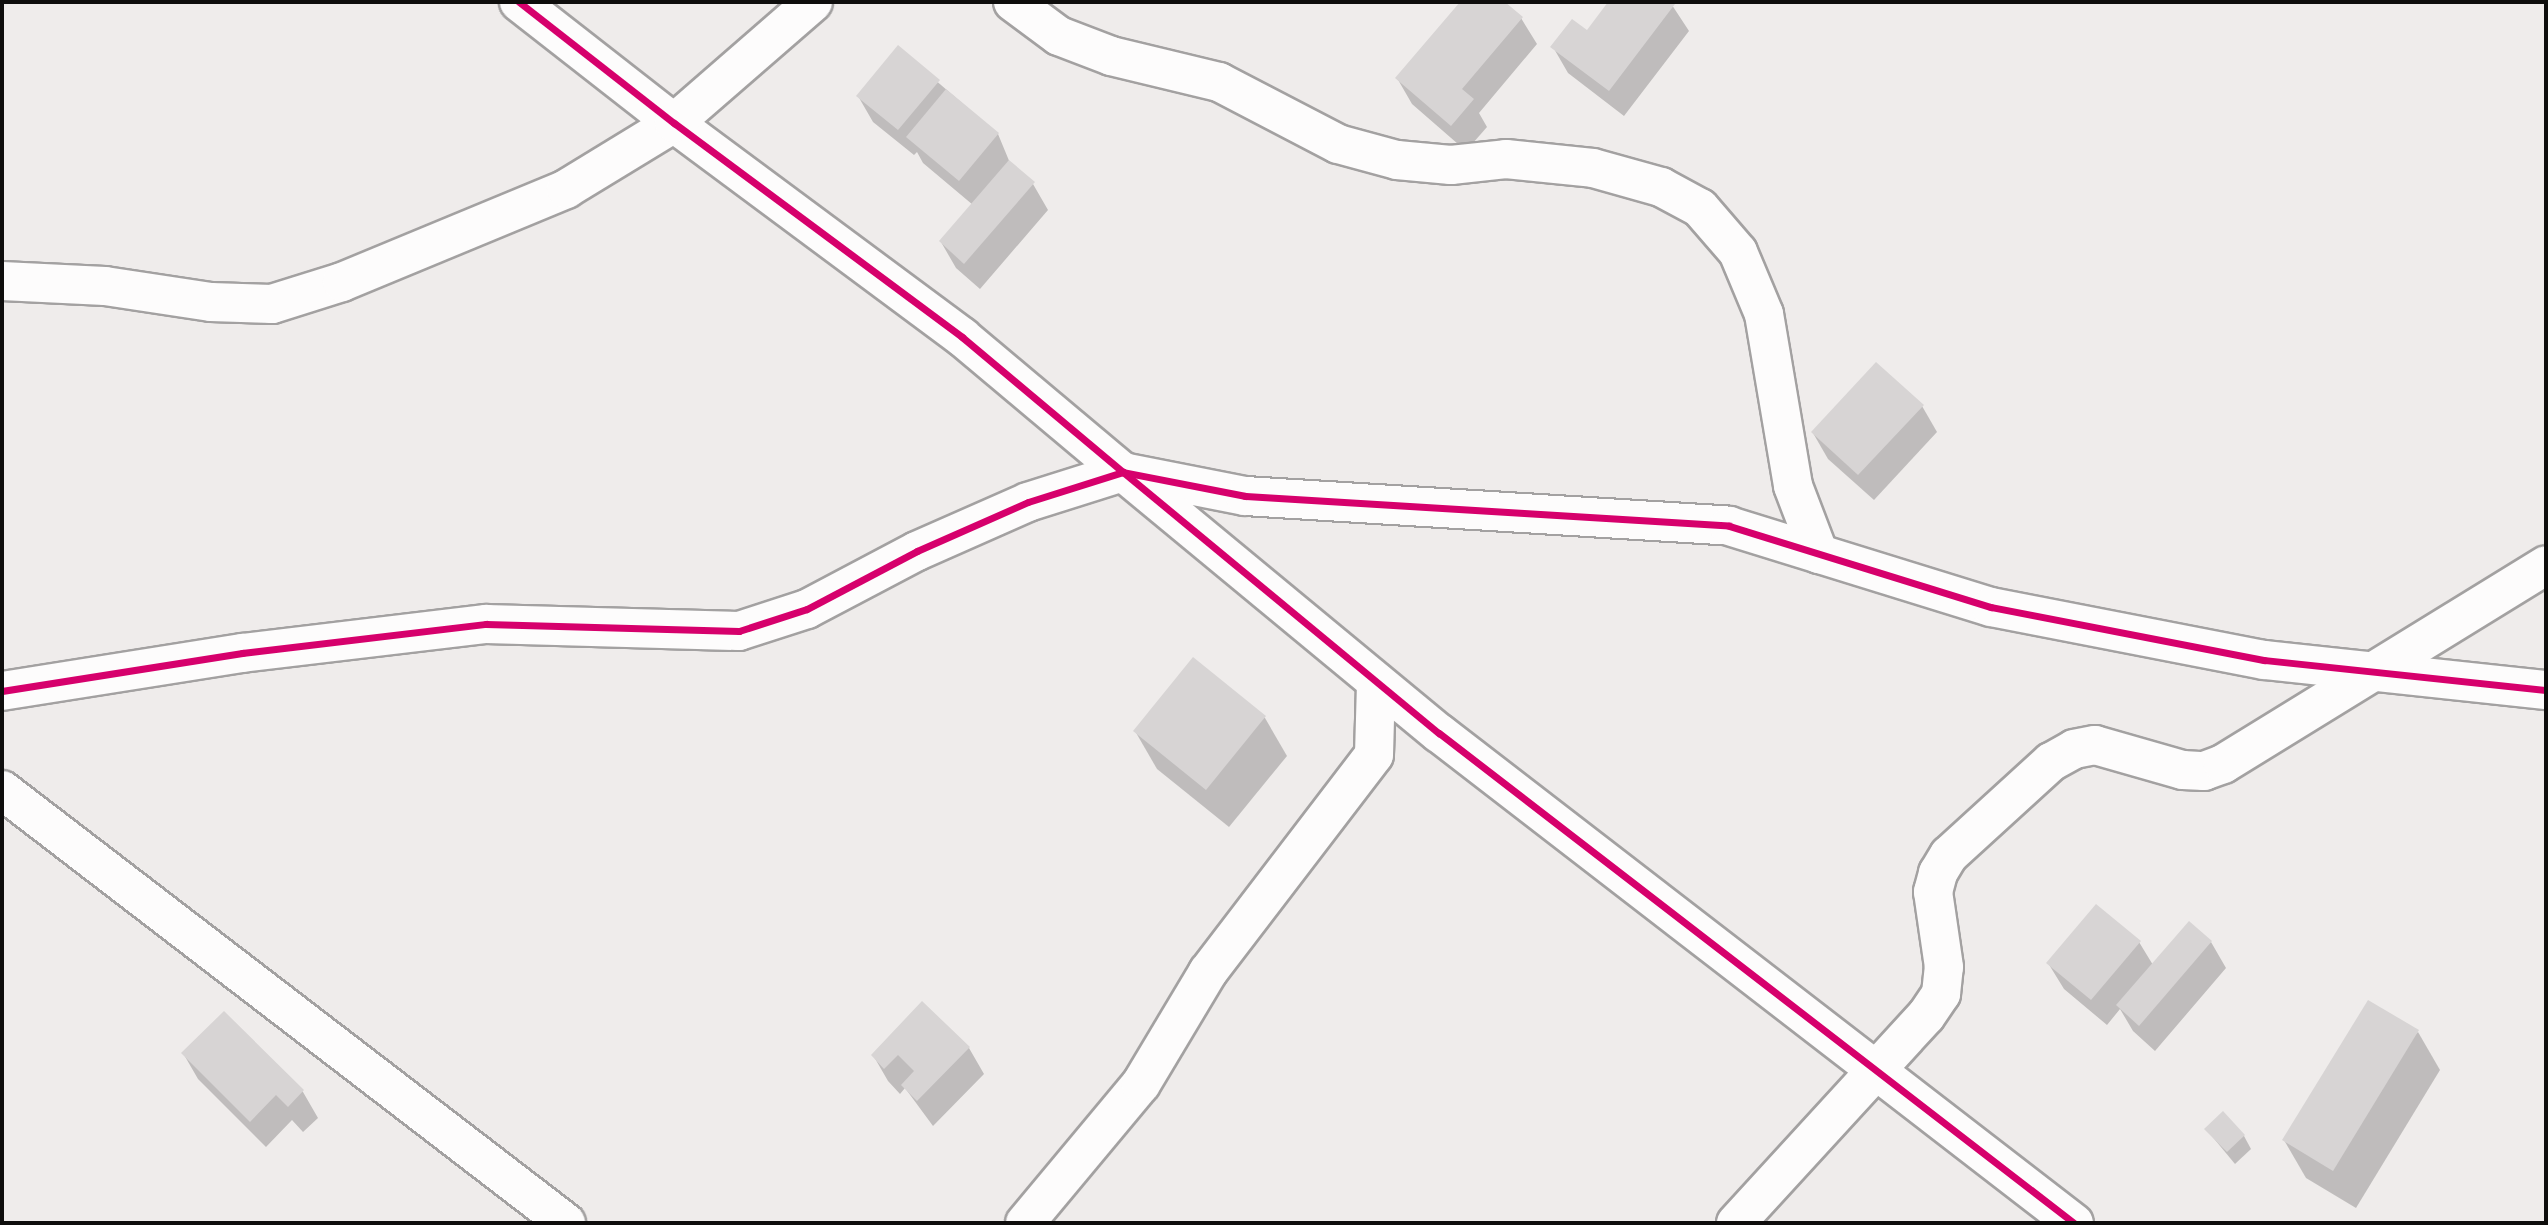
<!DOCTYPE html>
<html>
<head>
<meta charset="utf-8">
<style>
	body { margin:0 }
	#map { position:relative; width:2548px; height:1225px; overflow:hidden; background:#efeceb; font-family:"Archivo Narrow",sans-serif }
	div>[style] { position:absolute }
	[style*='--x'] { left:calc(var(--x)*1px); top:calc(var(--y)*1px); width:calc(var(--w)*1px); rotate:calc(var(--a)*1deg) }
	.shadow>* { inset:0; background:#0003 }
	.building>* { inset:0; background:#d7d4d4 }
	.roads { filter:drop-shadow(2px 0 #a3a1a1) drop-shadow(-2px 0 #a3a1a1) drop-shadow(0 2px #a3a1a1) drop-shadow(0 -2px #a3a1a1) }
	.minor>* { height:38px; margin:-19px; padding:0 19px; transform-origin:19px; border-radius:19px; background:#fdfcfc }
	.cycleway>* { height:7px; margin:-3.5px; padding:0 3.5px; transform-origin:3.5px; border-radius:3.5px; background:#d6006c }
	span { translate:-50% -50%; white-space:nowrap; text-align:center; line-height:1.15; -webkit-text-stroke:6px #fff; paint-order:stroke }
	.frame { position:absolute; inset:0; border:4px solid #0e0d0c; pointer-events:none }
</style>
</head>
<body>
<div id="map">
	<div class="shadow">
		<div style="clip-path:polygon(1462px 2px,1502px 2px,1521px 18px,1537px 44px,1479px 113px,1487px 127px,1466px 151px,1412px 104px,1397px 78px)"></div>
		<div style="clip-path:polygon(1611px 2px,1670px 2px,1689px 31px,1624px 116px,1568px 73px,1553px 47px,1587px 32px)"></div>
		<div style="clip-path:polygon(898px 48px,998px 134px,1010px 163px,1033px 184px,1048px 210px,980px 289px,956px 268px,941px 242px,973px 205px,923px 163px,917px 152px,914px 155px,873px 122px,858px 96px)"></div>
		<div style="clip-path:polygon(1922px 406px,1937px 432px,1874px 500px,1828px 459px,1813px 433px)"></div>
		<div style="clip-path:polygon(1194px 659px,1265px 718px,1287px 756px,1229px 827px,1157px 769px,1135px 731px)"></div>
		<div style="clip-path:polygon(2139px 942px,2153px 965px,2211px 942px,2226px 968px,2155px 1051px,2133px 1031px,2120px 1009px,2107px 1025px,2064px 989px,2048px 963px)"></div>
		<div style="clip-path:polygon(923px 1003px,969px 1048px,984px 1074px,933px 1126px,905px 1088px,900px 1094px,888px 1081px,873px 1055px)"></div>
		<div style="clip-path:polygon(224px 1013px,303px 1092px,318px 1118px,303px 1132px,292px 1120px,266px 1147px,198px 1079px,183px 1053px)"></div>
		<div style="clip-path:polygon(2418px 1032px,2440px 1070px,2356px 1208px,2306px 1178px,2284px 1140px)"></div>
		<div style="clip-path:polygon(2206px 1129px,2244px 1136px,2251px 1149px,2235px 1164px)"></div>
	</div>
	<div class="building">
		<div style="clip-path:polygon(1460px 2px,1505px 2px,1523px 17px,1462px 89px,1474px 99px,1451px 126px,1395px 78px)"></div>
		<div style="clip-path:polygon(1608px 2px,1675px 4px,1609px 91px,1550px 47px,1572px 19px,1587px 30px)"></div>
		<div style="clip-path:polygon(898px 45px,940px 80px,898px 130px,856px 96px)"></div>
		<div style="clip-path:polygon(946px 89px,999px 133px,959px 181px,906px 137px)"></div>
		<div style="clip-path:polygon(1009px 160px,1035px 182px,964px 264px,939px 241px)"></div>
		<div style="clip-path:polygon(1876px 362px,1924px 405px,1858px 475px,1811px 432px)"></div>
		<div style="clip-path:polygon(1193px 657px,1266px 716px,1206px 790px,1133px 731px)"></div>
		<div style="clip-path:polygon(2096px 904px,2141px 941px,2091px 1000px,2046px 963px)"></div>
		<div style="clip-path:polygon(2189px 921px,2212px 941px,2139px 1026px,2116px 1005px)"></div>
		<div style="clip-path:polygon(2368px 1000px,2419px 1030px,2333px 1171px,2282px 1140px)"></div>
		<div style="clip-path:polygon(922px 1001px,970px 1047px,917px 1101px,901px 1085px,914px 1071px,898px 1055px,884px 1069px,871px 1055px)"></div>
		<div style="clip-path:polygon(224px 1011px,304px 1090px,288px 1107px,276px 1095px,250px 1122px,181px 1053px)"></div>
		<div style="clip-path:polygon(2223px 1111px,2245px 1135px,2227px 1152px,2204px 1129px)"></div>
	</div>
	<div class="roads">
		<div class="minor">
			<div style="--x:519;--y:2;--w:197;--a:38"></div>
			<div style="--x:674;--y:123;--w:359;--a:36.6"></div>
			<div style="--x:962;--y:337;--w:210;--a:40"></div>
			<div style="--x:1123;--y:472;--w:124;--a:11.1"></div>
			<div style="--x:1245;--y:496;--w:485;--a:3.5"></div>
			<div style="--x:1729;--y:526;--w:274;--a:17.2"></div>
			<div style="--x:1991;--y:607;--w:278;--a:11"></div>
			<div style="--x:2264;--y:660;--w:284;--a:6.1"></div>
			<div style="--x:1013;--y:2;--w:57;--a:36.5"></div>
			<div style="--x:1059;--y:36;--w:56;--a:21"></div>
			<div style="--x:1111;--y:56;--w:111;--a:13.5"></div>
			<div style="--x:1219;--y:82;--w:134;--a:27.5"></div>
			<div style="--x:1338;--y:144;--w:61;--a:15.2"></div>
			<div style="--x:1397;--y:160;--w:54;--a:5.3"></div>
			<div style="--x:1451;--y:165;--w:55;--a:-6.2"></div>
			<div style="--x:1506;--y:159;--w:87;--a:5.9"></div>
			<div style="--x:1593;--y:168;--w:71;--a:15.6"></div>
			<div style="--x:1661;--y:187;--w:44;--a:28.3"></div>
			<div style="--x:1700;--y:208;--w:58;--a:49.2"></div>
			<div style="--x:1738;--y:252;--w:67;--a:67.2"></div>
			<div style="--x:1764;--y:314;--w:174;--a:80.4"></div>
			<div style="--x:1793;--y:486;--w:73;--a:69.1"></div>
			<div style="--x:2;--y:281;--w:103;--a:2.8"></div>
			<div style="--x:105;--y:286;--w:107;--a:8.6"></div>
			<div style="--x:211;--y:302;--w:61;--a:1.9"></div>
			<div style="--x:272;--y:304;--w:73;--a:-17.4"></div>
			<div style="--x:342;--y:282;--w:243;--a:-22.5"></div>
			<div style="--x:566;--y:189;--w:127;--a:-31.4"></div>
			<div style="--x:674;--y:123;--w:184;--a:-41"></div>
			<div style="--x:2;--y:691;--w:243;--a:-9"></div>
			<div style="--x:242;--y:653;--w:246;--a:-6.8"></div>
			<div style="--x:486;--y:624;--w:253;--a:1.6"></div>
			<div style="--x:739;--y:631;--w:71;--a:-17.9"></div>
			<div style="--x:807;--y:609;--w:124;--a:-27.8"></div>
			<div style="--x:917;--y:551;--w:121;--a:-23.8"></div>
			<div style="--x:1028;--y:502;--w:100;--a:-17.5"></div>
			<div style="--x:1123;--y:472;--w:410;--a:39.6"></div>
			<div style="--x:1439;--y:733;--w:802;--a:37.66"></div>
			<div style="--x:2;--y:790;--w:711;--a:37.51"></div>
			<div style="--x:1025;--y:1223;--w:181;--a:-50.2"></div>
			<div style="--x:1141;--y:1084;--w:131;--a:-59.1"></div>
			<div style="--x:1208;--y:972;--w:273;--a:-52.6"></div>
			<div style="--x:1374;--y:755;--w:73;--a:-88.4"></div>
			<div style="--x:1736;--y:1223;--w:281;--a:-47.5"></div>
			<div style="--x:1926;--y:1016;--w:27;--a:-56"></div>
			<div style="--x:1941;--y:994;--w:27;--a:-84"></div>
			<div style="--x:1944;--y:967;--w:76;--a:-98.3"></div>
			<div style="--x:1933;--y:892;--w:20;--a:-75"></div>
			<div style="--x:1938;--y:873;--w:21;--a:-59"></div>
			<div style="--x:1949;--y:855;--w:138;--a:-42.4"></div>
			<div style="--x:2051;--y:762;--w:26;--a:-29"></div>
			<div style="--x:2074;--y:749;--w:21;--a:-11"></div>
			<div style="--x:2095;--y:745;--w:91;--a:15.9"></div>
			<div style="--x:2183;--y:770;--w:21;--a:3"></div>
			<div style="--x:2204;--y:771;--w:20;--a:-20"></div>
			<div style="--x:2223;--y:764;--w:379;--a:-31.6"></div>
		</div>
	</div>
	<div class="cycleway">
		<div style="--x:519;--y:2;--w:197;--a:38"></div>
		<div style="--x:674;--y:123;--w:359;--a:36.6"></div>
		<div style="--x:962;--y:337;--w:210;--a:40"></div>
		<div style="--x:1123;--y:472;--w:124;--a:11.1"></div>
		<div style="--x:1245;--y:496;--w:485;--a:3.5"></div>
		<div style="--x:1729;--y:526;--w:274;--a:17.2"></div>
		<div style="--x:1991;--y:607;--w:278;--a:11"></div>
		<div style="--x:2264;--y:660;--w:284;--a:6.1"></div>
		<div style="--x:2;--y:691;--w:243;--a:-9"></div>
		<div style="--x:242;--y:653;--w:246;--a:-6.8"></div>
		<div style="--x:486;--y:624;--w:253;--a:1.6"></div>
		<div style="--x:739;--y:631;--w:71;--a:-17.9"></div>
		<div style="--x:807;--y:609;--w:124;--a:-27.8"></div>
		<div style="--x:917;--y:551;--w:121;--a:-23.8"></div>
		<div style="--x:1028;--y:502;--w:100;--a:-17.5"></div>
		<div style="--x:1123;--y:472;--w:410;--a:39.6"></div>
		<div style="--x:1439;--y:733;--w:802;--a:37.66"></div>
	</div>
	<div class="frame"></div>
</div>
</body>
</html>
